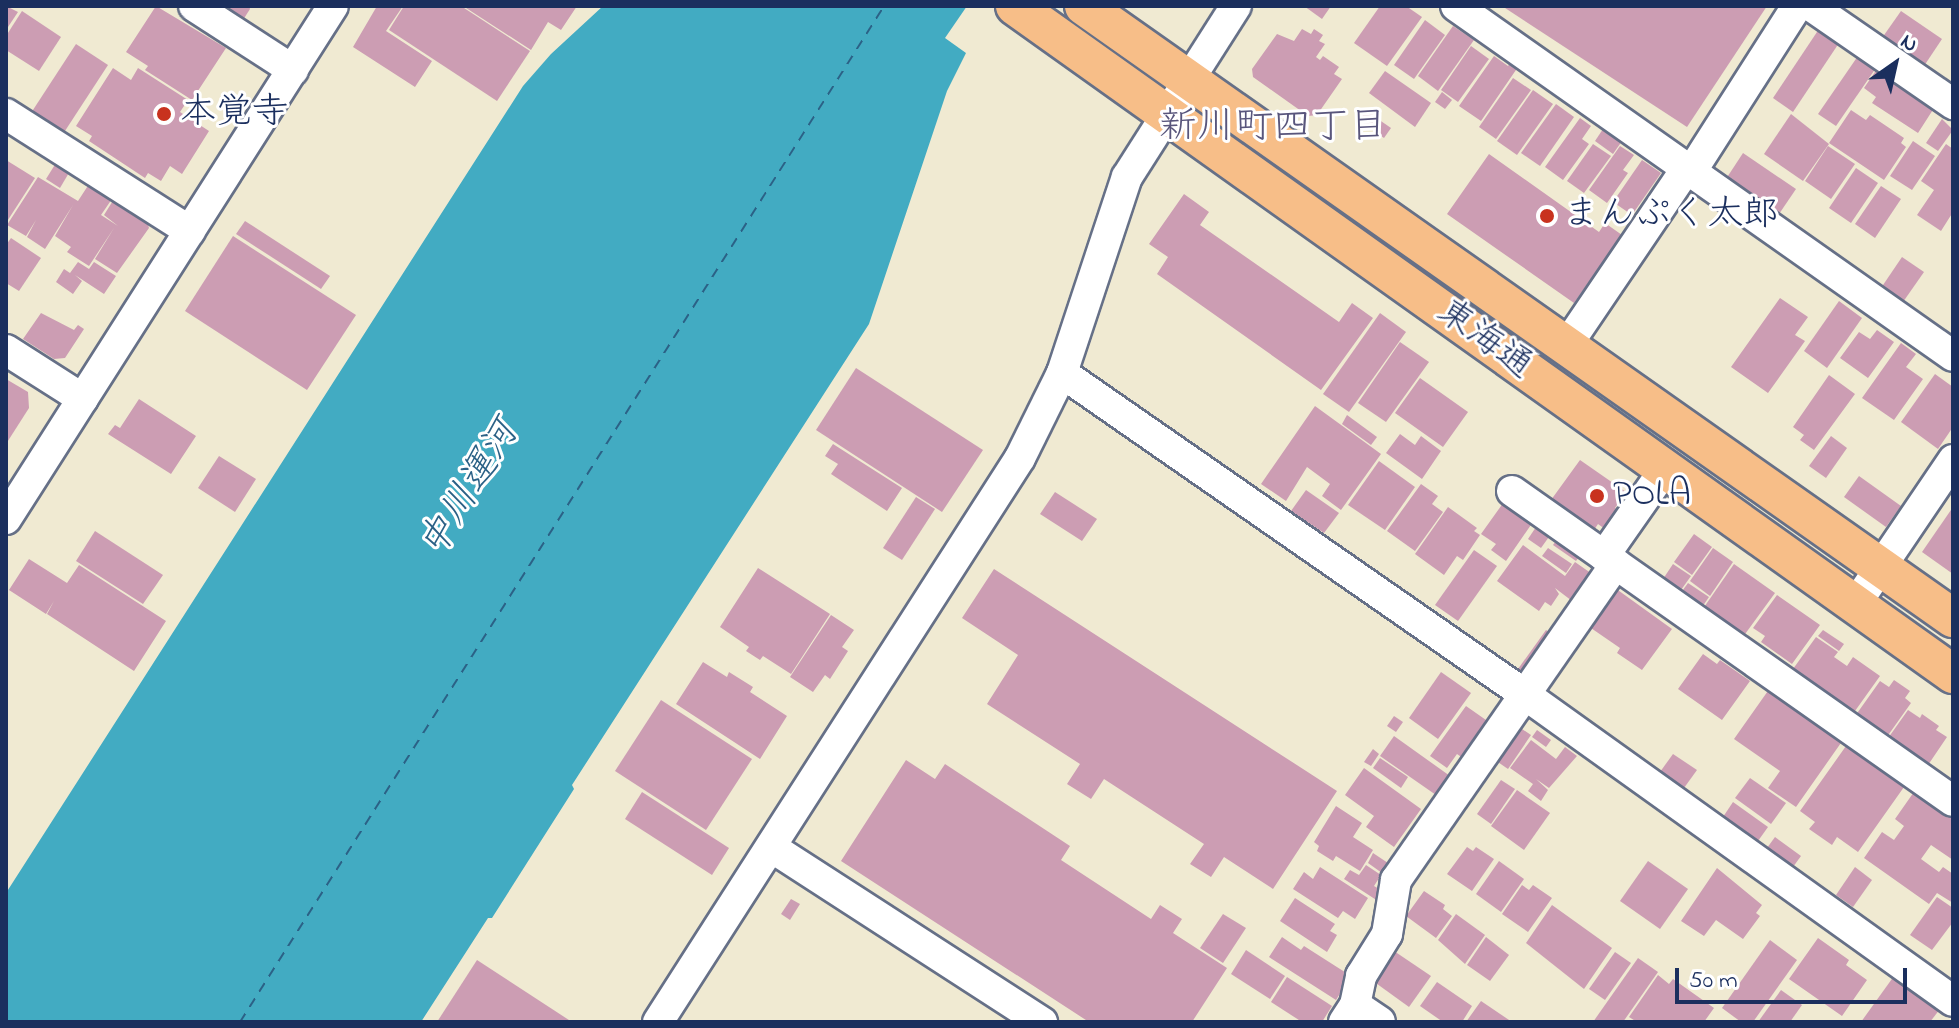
<!DOCTYPE html>
<html>
<head>
<meta charset="utf-8">
<style>
	body { margin:0 }
	#map { position:relative; width:1959px; height:1028px; overflow:hidden; background:#f0ead2; font-family:"Indie Flower","Klee One",sans-serif }
	div>[style] { position:absolute }
	[style*='--x'] { left:calc(var(--x)*1px); top:calc(var(--y)*1px); width:calc(var(--w)*1px); rotate:calc(var(--a)*1deg) }
	.water>* { inset:0; background:#42abc2 }
	.ferry>* { height:2px; margin-top:-1px; transform-origin:0; background:repeating-linear-gradient(90deg,#2b6186 0 10px,transparent 0 18px) }
	.building>* { inset:0; background:#cc9db3 }
	.roads { filter:drop-shadow(2px 0 #667087) drop-shadow(-2px 0 #667087) drop-shadow(0 2px #667087) drop-shadow(0 -2px #667087) }
	.minor>* { height:30px; margin:-15px; padding:0 15px; transform-origin:15px; border-radius:15px; background:#fff }
	.major>* { height:38px; margin:-19px; padding:0 19px; transform-origin:19px; border-radius:19px; background:#f7be88 }
	.dots>* { width:22px; height:22px; translate:-50% -50%; box-sizing:border-box; border:4px solid #fff; border-radius:50% }
	span { translate:-50% -50%; white-space:nowrap; text-align:center; line-height:1.15; -webkit-text-stroke:6px #fff; paint-order:stroke }
	.poi-label { font-size:36px; color:#1b2f5e }
	.left { translate:0 -50%; text-align:left }
	.street-label { font-size:36px; color:#1b2f5e }
	.neighbourhood-label { font-size:38px; color:#59567c }
	.water-label { font-size:38px; color:#2b6186; font-style:italic }
	.frame { position:absolute; inset:0; border:8px solid #1b2f5e; pointer-events:none }
	.north { position:absolute; left:1855px; top:24px; width:80px; height:80px; -webkit-text-stroke:6px #fff; paint-order:stroke; rotate:34deg; font-size:22px; font-weight:700; line-height:32px; text-align:center; color:#1b2f5e }
	.north::after { content:''; display:block; margin:auto; width:28px; height:36px; background:#1b2f5e; clip-path:polygon(50% 0,100% 100%,50% 72%,0 100%) }
	.scale { position:absolute; left:1675px; top:968px; width:232px; height:36px; box-sizing:border-box; border:4px solid #1b2f5e; border-top:0; padding-left:10px; font-size:24px; line-height:28px; white-space:nowrap; color:#1b2f5e; -webkit-text-stroke:6px #fff; paint-order:stroke }
</style>
</head>
<body>
<div id="map">
	<div class="water">
		<div style="clip-path:polygon(603px 6px,967px 6px,945px 38px,966px 53px,947px 91px,869px 324px,572px 785px,574px 789px,492px 918px,488px 918px,421px 1022px,6px 1022px,6px 893px,523px 86px,551px 54px)"></div>
	</div>
	<div class="ferry">
		<div style="--x:240;--y:1022;--w:1203;--a:-57.63"></div>
	</div>
	<div class="building">
		<div style="clip-path:polygon(6px 6px,18px 12px,6px 30px)"></div>
		<div style="clip-path:polygon(156px 6px,226px 48px,192px 100px,145px 70px,148px 66px,126px 52px)"></div>
		<div style="clip-path:polygon(222px 6px,249px 6px,250px 9px,243px 20px)"></div>
		<div style="clip-path:polygon(377px 6px,403px 6px,386px 31px,432px 61px,415px 87px,353px 47px)"></div>
		<div style="clip-path:polygon(404px 6px,461px 6px,530px 51px,497px 101px,389px 30px)"></div>
		<div style="clip-path:polygon(463px 6px,577px 6px,561px 30px,548px 22px,531px 50px)"></div>
		<div style="clip-path:polygon(1304px 6px,1331px 6px,1322px 19px)"></div>
		<div style="clip-path:polygon(1380px 6px,1406px 6px,1422px 17px,1387px 66px,1354px 43px)"></div>
		<div style="clip-path:polygon(1502px 6px,1767px 6px,1687px 127px)"></div>
		<div style="clip-path:polygon(22px 11px,61px 37px,39px 71px,6px 50px,6px 36px)"></div>
		<div style="clip-path:polygon(1901px 11px,1942px 39px,1924px 66px,1882px 38px)"></div>
		<div style="clip-path:polygon(1425px 20px,1445px 35px,1414px 79px,1394px 65px)"></div>
		<div style="clip-path:polygon(1453px 26px,1474px 40px,1438px 91px,1418px 76px)"></div>
		<div style="clip-path:polygon(1821px 26px,1841px 40px,1793px 112px,1773px 98px)"></div>
		<div style="clip-path:polygon(1302px 29px,1311px 34px,1314px 29px,1323px 35px,1319px 41px,1325px 44px,1316px 57px,1320px 60px,1323px 56px,1339px 67px,1334px 74px,1342px 79px,1317px 115px,1308px 116px,1253px 77px,1252px 69px,1277px 34px,1294px 41px)"></div>
		<div style="clip-path:polygon(76px 44px,108px 65px,63px 134px,31px 113px)"></div>
		<div style="clip-path:polygon(1471px 46px,1489px 59px,1458px 102px,1441px 90px)"></div>
		<div style="clip-path:polygon(1860px 53px,1878px 65px,1836px 126px,1818px 114px)"></div>
		<div style="clip-path:polygon(1494px 56px,1508px 66px,1511px 62px,1518px 67px,1481px 121px,1459px 106px)"></div>
		<div style="clip-path:polygon(1879px 66px,1936px 105px,1918px 133px,1872px 103px,1876px 97px,1864px 88px)"></div>
		<div style="clip-path:polygon(113px 68px,131px 80px,138px 68px,188px 100px,180px 112px,209px 131px,182px 174px,170px 166px,161px 181px,148px 173px,145px 178px,89px 141px,92px 136px,76px 126px)"></div>
		<div style="clip-path:polygon(1385px 71px,1431px 103px,1415px 127px,1369px 93px)"></div>
		<div style="clip-path:polygon(1513px 78px,1531px 90px,1496px 139px,1479px 127px)"></div>
		<div style="clip-path:polygon(1533px 90px,1553px 104px,1517px 155px,1497px 141px)"></div>
		<div style="clip-path:polygon(1442px 92px,1452px 100px,1445px 109px,1435px 102px)"></div>
		<div style="clip-path:polygon(1556px 104px,1574px 117px,1540px 166px,1521px 153px)"></div>
		<div style="clip-path:polygon(1365px 110px,1391px 128px,1384px 138px,1358px 120px)"></div>
		<div style="clip-path:polygon(1851px 110px,1866px 120px,1870px 115px,1904px 138px,1901px 143px,1906px 147px,1884px 180px,1829px 143px)"></div>
		<div style="clip-path:polygon(1791px 114px,1829px 144px,1803px 181px,1764px 154px)"></div>
		<div style="clip-path:polygon(1580px 118px,1591px 126px,1582px 139px,1589px 144px,1563px 180px,1545px 167px)"></div>
		<div style="clip-path:polygon(1942px 119px,1953px 130px,1938px 151px,1926px 143px)"></div>
		<div style="clip-path:polygon(1603px 129px,1622px 141px,1613px 154px,1595px 141px)"></div>
		<div style="clip-path:polygon(1913px 141px,1935px 156px,1912px 190px,1890px 176px)"></div>
		<div style="clip-path:polygon(1593px 144px,1611px 156px,1584px 193px,1567px 181px)"></div>
		<div style="clip-path:polygon(1946px 144px,1953px 149px,1953px 212px,1941px 231px,1917px 215px,1934px 190px,1921px 181px)"></div>
		<div style="clip-path:polygon(1620px 146px,1634px 155px,1623px 170px,1628px 173px,1607px 203px,1589px 190px)"></div>
		<div style="clip-path:polygon(1828px 146px,1855px 164px,1831px 199px,1805px 181px)"></div>
		<div style="clip-path:polygon(1743px 153px,1796px 189px,1777px 217px,1724px 182px)"></div>
		<div style="clip-path:polygon(1489px 154px,1599px 232px,1605px 223px,1622px 235px,1574px 303px,1447px 214px)"></div>
		<div style="clip-path:polygon(6px 160px,35px 178px,6px 223px)"></div>
		<div style="clip-path:polygon(1642px 160px,1661px 173px,1632px 215px,1613px 202px)"></div>
		<div style="clip-path:polygon(56px 163px,70px 171px,60px 188px,46px 179px)"></div>
		<div style="clip-path:polygon(1856px 168px,1878px 183px,1851px 223px,1829px 208px)"></div>
		<div style="clip-path:polygon(38px 177px,78px 201px,91px 181px,114px 196px,101px 215px,118px 226px,104px 215px,114px 199px,147px 221px,149px 228px,117px 273px,95px 259px,114px 228px,89px 266px,67px 252px,71px 247px,55px 236px,73px 205px,45px 249px,27px 237px,36px 220px,26px 236px,7px 225px)"></div>
		<div style="clip-path:polygon(1881px 186px,1901px 199px,1875px 238px,1855px 224px)"></div>
		<div style="clip-path:polygon(1184px 194px,1209px 212px,1200px 225px,1339px 322px,1352px 303px,1373px 318px,1321px 390px,1157px 274px,1168px 257px,1149px 244px)"></div>
		<div style="clip-path:polygon(245px 221px,330px 276px,321px 289px,236px 234px)"></div>
		<div style="clip-path:polygon(233px 236px,356px 315px,307px 390px,185px 311px)"></div>
		<div style="clip-path:polygon(11px 238px,41px 258px,19px 291px,6px 283px,6px 245px)"></div>
		<div style="clip-path:polygon(1902px 257px,1924px 272px,1903px 302px,1881px 288px)"></div>
		<div style="clip-path:polygon(78px 262px,89px 269px,94px 262px,116px 276px,104px 294px,75px 275px,82px 281px,73px 294px,56px 282px,64px 269px,70px 273px)"></div>
		<div style="clip-path:polygon(1780px 298px,1808px 317px,1795px 335px,1805px 341px,1768px 393px,1731px 367px)"></div>
		<div style="clip-path:polygon(1839px 301px,1862px 318px,1827px 368px,1804px 351px)"></div>
		<div style="clip-path:polygon(41px 313px,74px 330px,78px 325px,84px 329px,65px 358px,54px 359px,23px 339px)"></div>
		<div style="clip-path:polygon(1380px 313px,1406px 332px,1349px 412px,1323px 394px)"></div>
		<div style="clip-path:polygon(1877px 330px,1894px 342px,1868px 378px,1840px 358px,1859px 332px,1870px 339px)"></div>
		<div style="clip-path:polygon(1400px 342px,1429px 362px,1386px 422px,1358px 403px)"></div>
		<div style="clip-path:polygon(1901px 343px,1916px 354px,1906px 367px,1923px 379px,1894px 420px,1862px 398px)"></div>
		<div style="clip-path:polygon(856px 368px,983px 450px,942px 512px,816px 430px)"></div>
		<div style="clip-path:polygon(1935px 374px,1953px 387px,1953px 427px,1938px 449px,1901px 422px)"></div>
		<div style="clip-path:polygon(1829px 375px,1855px 394px,1814px 450px,1800px 440px,1804px 435px,1793px 427px)"></div>
		<div style="clip-path:polygon(1420px 378px,1468px 412px,1443px 447px,1395px 413px)"></div>
		<div style="clip-path:polygon(6px 379px,28px 392px,29px 408px,6px 444px)"></div>
		<div style="clip-path:polygon(139px 399px,196px 436px,171px 474px,108px 434px,115px 425px,120px 428px)"></div>
		<div style="clip-path:polygon(1315px 406px,1381px 454px,1341px 510px,1322px 496px,1330px 484px,1307px 467px,1286px 501px,1261px 484px)"></div>
		<div style="clip-path:polygon(1347px 415px,1377px 437px,1371px 445px,1342px 424px)"></div>
		<div style="clip-path:polygon(1400px 434px,1415px 445px,1421px 436px,1441px 451px,1422px 479px,1386px 453px)"></div>
		<div style="clip-path:polygon(1831px 436px,1847px 448px,1826px 478px,1809px 466px)"></div>
		<div style="clip-path:polygon(833px 444px,902px 488px,887px 511px,831px 474px,838px 464px,825px 456px)"></div>
		<div style="clip-path:polygon(219px 456px,256px 479px,235px 512px,198px 488px)"></div>
		<div style="clip-path:polygon(1580px 460px,1626px 492px,1615px 508px,1622px 514px,1609px 532px,1598px 524px,1594px 530px,1551px 500px)"></div>
		<div style="clip-path:polygon(1379px 461px,1415px 487px,1385px 530px,1348px 505px)"></div>
		<div style="clip-path:polygon(1859px 476px,1901px 506px,1886px 527px,1844px 497px)"></div>
		<div style="clip-path:polygon(1421px 484px,1438px 496px,1432px 504px,1443px 512px,1415px 551px,1387px 531px)"></div>
		<div style="clip-path:polygon(1306px 490px,1339px 513px,1324px 533px,1291px 511px)"></div>
		<div style="clip-path:polygon(1055px 492px,1097px 519px,1082px 541px,1040px 514px)"></div>
		<div style="clip-path:polygon(916px 497px,935px 509px,902px 560px,883px 548px)"></div>
		<div style="clip-path:polygon(1506px 499px,1535px 519px,1506px 561px,1491px 550px,1496px 544px,1481px 534px)"></div>
		<div style="clip-path:polygon(1448px 507px,1477px 528px,1474px 531px,1480px 535px,1463px 560px,1457px 556px,1444px 575px,1415px 554px)"></div>
		<div style="clip-path:polygon(1953px 507px,1953px 574px,1922px 552px)"></div>
		<div style="clip-path:polygon(1538px 524px,1551px 534px,1541px 548px,1528px 539px)"></div>
		<div style="clip-path:polygon(95px 531px,163px 575px,143px 604px,76px 561px)"></div>
		<div style="clip-path:polygon(1694px 534px,1712px 547px,1692px 575px,1674px 562px)"></div>
		<div style="clip-path:polygon(1558px 538px,1581px 554px,1576px 561px,1553px 545px)"></div>
		<div style="clip-path:polygon(1523px 545px,1565px 576px,1575px 562px,1595px 576px,1576px 604px,1555px 588px,1559px 594px,1551px 606px,1545px 602px,1539px 611px,1497px 581px)"></div>
		<div style="clip-path:polygon(1548px 548px,1572px 564px,1566px 573px,1542px 556px)"></div>
		<div style="clip-path:polygon(1713px 548px,1733px 562px,1710px 596px,1690px 581px)"></div>
		<div style="clip-path:polygon(1474px 550px,1497px 566px,1458px 621px,1435px 605px)"></div>
		<div style="clip-path:polygon(29px 559px,67px 583px,79px 565px,166px 621px,134px 671px,47px 614px,54px 601px,46px 614px,9px 590px)"></div>
		<div style="clip-path:polygon(1673px 564px,1691px 576px,1676px 597px,1659px 585px)"></div>
		<div style="clip-path:polygon(1734px 564px,1775px 593px,1740px 641px,1700px 613px)"></div>
		<div style="clip-path:polygon(758px 568px,830px 614px,791px 674px,763px 656px,760px 660px,746px 651px,749px 647px,720px 627px)"></div>
		<div style="clip-path:polygon(994px 569px,1337px 791px,1273px 889px,1224px 857px,1211px 877px,1190px 864px,1204px 844px,1104px 779px,1091px 799px,1067px 784px,1080px 764px,987px 704px,1018px 655px,962px 618px)"></div>
		<div style="clip-path:polygon(1688px 583px,1709px 597px,1698px 613px,1677px 598px)"></div>
		<div style="clip-path:polygon(1615px 588px,1672px 629px,1642px 670px,1617px 653px,1620px 648px,1588px 626px)"></div>
		<div style="clip-path:polygon(1777px 595px,1820px 625px,1792px 664px,1761px 642px,1765px 636px,1753px 628px)"></div>
		<div style="clip-path:polygon(831px 615px,854px 630px,842px 647px,848px 651px,830px 679px,825px 675px,813px 692px,790px 677px)"></div>
		<div style="clip-path:polygon(1546px 630px,1557px 638px,1529px 677px,1518px 669px)"></div>
		<div style="clip-path:polygon(1823px 630px,1844px 644px,1839px 651px,1818px 636px)"></div>
		<div style="clip-path:polygon(1816px 637px,1838px 652px,1834px 657px,1847px 666px,1853px 657px,1880px 676px,1850px 718px,1823px 699px,1827px 694px,1793px 669px)"></div>
		<div style="clip-path:polygon(1703px 654px,1717px 664px,1720px 660px,1750px 681px,1722px 720px,1678px 689px)"></div>
		<div style="clip-path:polygon(703px 662px,727px 677px,729px 672px,753px 687px,750px 692px,787px 716px,760px 759px,676px 704px)"></div>
		<div style="clip-path:polygon(1441px 672px,1471px 693px,1438px 739px,1409px 718px)"></div>
		<div style="clip-path:polygon(1894px 680px,1910px 691px,1905px 698px,1911px 703px,1884px 741px,1853px 719px,1880px 681px,1889px 687px)"></div>
		<div style="clip-path:polygon(1770px 688px,1843px 740px,1796px 807px,1768px 788px,1780px 771px,1734px 739px)"></div>
		<div style="clip-path:polygon(661px 700px,752px 759px,706px 830px,615px 771px)"></div>
		<div style="clip-path:polygon(1466px 706px,1496px 727px,1470px 763px,1457px 754px,1447px 768px,1430px 756px)"></div>
		<div style="clip-path:polygon(1908px 710px,1920px 718px,1922px 714px,1939px 726px,1936px 730px,1947px 737px,1926px 768px,1886px 741px)"></div>
		<div style="clip-path:polygon(1394px 716px,1403px 722px,1396px 732px,1387px 726px)"></div>
		<div style="clip-path:polygon(1516px 725px,1531px 735px,1508px 769px,1492px 758px)"></div>
		<div style="clip-path:polygon(1537px 730px,1551px 740px,1546px 747px,1532px 737px)"></div>
		<div style="clip-path:polygon(1394px 736px,1450px 776px,1436px 795px,1380px 756px)"></div>
		<div style="clip-path:polygon(1531px 740px,1556px 759px,1565px 747px,1577px 756px,1549px 788px,1536px 779px,1548px 790px,1541px 801px,1528px 791px,1533px 784px,1510px 768px)"></div>
		<div style="clip-path:polygon(1846px 746px,1904px 787px,1858px 852px,1837px 837px,1832px 845px,1809px 829px,1815px 822px,1800px 811px)"></div>
		<div style="clip-path:polygon(1373px 749px,1379px 754px,1371px 766px,1364px 762px)"></div>
		<div style="clip-path:polygon(1673px 754px,1697px 770px,1684px 788px,1660px 772px)"></div>
		<div style="clip-path:polygon(1380px 758px,1408px 777px,1401px 788px,1373px 768px)"></div>
		<div style="clip-path:polygon(906px 760px,935px 779px,945px 764px,1070px 846px,1061px 860px,1151px 919px,1160px 905px,1182px 919px,1173px 933px,1227px 968px,1192px 1022px,1089px 1022px,841px 861px)"></div>
		<div style="clip-path:polygon(1364px 768px,1421px 809px,1394px 847px,1366px 827px,1374px 816px,1345px 795px)"></div>
		<div style="clip-path:polygon(1750px 778px,1786px 803px,1771px 824px,1735px 798px)"></div>
		<div style="clip-path:polygon(1501px 780px,1515px 789px,1491px 824px,1477px 814px)"></div>
		<div style="clip-path:polygon(1916px 789px,1953px 815px,1953px 860px,1931px 845px,1921px 859px,1939px 872px,1943px 867px,1953px 874px,1953px 903px,1937px 893px,1929px 904px,1864px 858px,1882px 832px,1894px 840px,1904px 826px,1895px 819px)"></div>
		<div style="clip-path:polygon(1517px 790px,1550px 813px,1524px 850px,1491px 826px)"></div>
		<div style="clip-path:polygon(642px 792px,729px 848px,712px 875px,625px 819px)"></div>
		<div style="clip-path:polygon(1733px 802px,1768px 827px,1758px 841px,1723px 817px)"></div>
		<div style="clip-path:polygon(1336px 806px,1362px 823px,1353px 837px,1373px 850px,1360px 871px,1336px 856px,1333px 861px,1317px 851px,1319px 846px,1314px 842px)"></div>
		<div style="clip-path:polygon(1775px 837px,1801px 856px,1793px 867px,1767px 848px)"></div>
		<div style="clip-path:polygon(1467px 847px,1473px 851px,1476px 847px,1494px 859px,1472px 891px,1447px 874px)"></div>
		<div style="clip-path:polygon(1373px 853px,1388px 863px,1382px 873px,1368px 863px)"></div>
		<div style="clip-path:polygon(1499px 861px,1524px 879px,1501px 912px,1476px 894px)"></div>
		<div style="clip-path:polygon(1648px 861px,1688px 889px,1660px 929px,1620px 901px)"></div>
		<div style="clip-path:polygon(1366px 865px,1381px 875px,1374px 886px,1386px 893px,1381px 903px,1344px 879px,1350px 870px,1359px 875px)"></div>
		<div style="clip-path:polygon(1320px 867px,1368px 898px,1355px 919px,1343px 911px,1338px 918px,1293px 889px,1304px 872px,1313px 879px)"></div>
		<div style="clip-path:polygon(1855px 867px,1872px 880px,1853px 907px,1836px 895px)"></div>
		<div style="clip-path:polygon(1717px 868px,1762px 905px,1756px 913px,1760px 916px,1743px 939px,1716px 920px,1704px 936px,1681px 921px)"></div>
		<div style="clip-path:polygon(1522px 885px,1529px 890px,1533px 885px,1552px 898px,1528px 932px,1502px 914px)"></div>
		<div style="clip-path:polygon(1424px 891px,1445px 905px,1443px 909px,1452px 916px,1436px 938px,1406px 916px)"></div>
		<div style="clip-path:polygon(1937px 897px,1953px 908px,1953px 922px,1932px 950px,1910px 935px)"></div>
		<div style="clip-path:polygon(1295px 898px,1335px 924px,1330px 931px,1337px 935px,1327px 952px,1280px 921px)"></div>
		<div style="clip-path:polygon(791px 899px,800px 904px,790px 920px,781px 914px)"></div>
		<div style="clip-path:polygon(1552px 905px,1612px 948px,1584px 989px,1526px 943px)"></div>
		<div style="clip-path:polygon(1223px 914px,1246px 928px,1223px 963px,1200px 948px)"></div>
		<div style="clip-path:polygon(1456px 914px,1485px 935px,1465px 964px,1438px 940px)"></div>
		<div style="clip-path:polygon(1282px 937px,1301px 950px,1304px 946px,1351px 976px,1336px 1000px,1269px 957px)"></div>
		<div style="clip-path:polygon(1486px 937px,1509px 955px,1490px 981px,1467px 965px)"></div>
		<div style="clip-path:polygon(1818px 938px,1849px 960px,1846px 965px,1867px 980px,1842px 1016px,1789px 979px)"></div>
		<div style="clip-path:polygon(1770px 940px,1797px 960px,1753px 1022px,1741px 1022px,1722px 1008px)"></div>
		<div style="clip-path:polygon(1246px 950px,1285px 976px,1270px 999px,1231px 974px)"></div>
		<div style="clip-path:polygon(1394px 951px,1431px 976px,1409px 1007px,1373px 981px)"></div>
		<div style="clip-path:polygon(1615px 952px,1631px 963px,1605px 1000px,1589px 989px)"></div>
		<div style="clip-path:polygon(1638px 958px,1658px 972px,1623px 1022px,1593px 1022px)"></div>
		<div style="clip-path:polygon(477px 960px,572px 1022px,437px 1022px)"></div>
		<div style="clip-path:polygon(1658px 975px,1669px 984px,1673px 979px,1714px 1008px,1704px 1022px,1637px 1022px,1629px 1017px)"></div>
		<div style="clip-path:polygon(1894px 976px,1940px 1009px,1930px 1022px,1861px 1022px)"></div>
		<div style="clip-path:polygon(1287px 977px,1332px 1006px,1322px 1022px,1302px 1022px,1271px 1002px)"></div>
		<div style="clip-path:polygon(1437px 982px,1472px 1006px,1462px 1022px,1443px 1022px,1420px 1006px)"></div>
		<div style="clip-path:polygon(1781px 990px,1802px 1005px,1790px 1022px,1758px 1022px)"></div>
		<div style="clip-path:polygon(1481px 1001px,1512px 1022px,1466px 1022px)"></div>
	</div>
	<div class="roads">
		<div class="minor">
			<div style="--x:194;--y:6;--w:118;--a:32.9"></div>
			<div style="--x:1456;--y:6;--w:608;--a:35.15"></div>
			<div style="--x:1811;--y:6;--w:173;--a:34.6"></div>
			<div style="--x:6;--y:114;--w:218;--a:32.5"></div>
			<div style="--x:1691;--y:172;--w:197;--a:-57.4"></div>
			<div style="--x:1567;--y:345;--w:212;--a:-55.9"></div>
			<div style="--x:6;--y:350;--w:91;--a:32.5"></div>
			<div style="--x:1062;--y:373;--w:566;--a:34.78"></div>
			<div style="--x:1527;--y:696;--w:524;--a:35.6"></div>
			<div style="--x:1512;--y:491;--w:539;--a:35.11"></div>
			<div style="--x:6;--y:519;--w:608;--a:-57.49"></div>
			<div style="--x:1604;--y:556;--w:106;--a:-55"></div>
			<div style="--x:1855;--y:605;--w:175;--a:-55.9"></div>
			<div style="--x:771;--y:847;--w:323;--a:32.9"></div>
			<div style="--x:1355;--y:1005;--w:30;--a:34"></div>
			<div style="--x:658;--y:1022;--w:670;--a:-57.31"></div>
			<div style="--x:1020;--y:458;--w:95;--a:-63.7"></div>
			<div style="--x:1062;--y:373;--w:206;--a:-71.7"></div>
			<div style="--x:1127;--y:177;--w:203;--a:-57.5"></div>
			<div style="--x:1344;--y:1022;--w:20;--a:-57"></div>
			<div style="--x:1355;--y:1005;--w:30;--a:-78"></div>
			<div style="--x:1361;--y:976;--w:49;--a:-58.2"></div>
			<div style="--x:1387;--y:934;--w:55;--a:-80.5"></div>
			<div style="--x:1396;--y:880;--w:385;--a:-55.2"></div>
		</div>
		<div class="major">
			<div style="--x:1015;--y:6;--w:1152;--a:35.46"></div>
			<div style="--x:1084;--y:6;--w:1063;--a:35.16"></div>
		</div>
	</div>
	<div class="dots">
		<div style="left:164px;top:114px;background:#c8321e"></div>
		<div style="left:1547px;top:216px;background:#c8321e"></div>
		<div style="left:1597px;top:496px;background:#c8321e"></div>
	</div>
	<div class="poi-label">
		<span class="left" style="left:180px;top:114px">本覚寺</span>
		<span class="left" style="left:1563px;top:216px">まんぷく太郎</span>
		<span class="left" style="left:1613px;top:496px">POLA</span>
	</div>
	<div class="street-label">
		<span style="left:1484px;top:340px;rotate:36deg">東海通</span>
	</div>
	<div class="neighbourhood-label">
		<span style="left:1273px;top:129px">新川町四丁目</span>
	</div>
	<div class="water-label">
		<span style="left:471px;top:490px;rotate:-58deg">中川運河</span>
	</div>
	<div class="frame"></div>
	<div class="north">N</div>
	<div class="scale">50 m</div>
</div>
</body>
</html>
